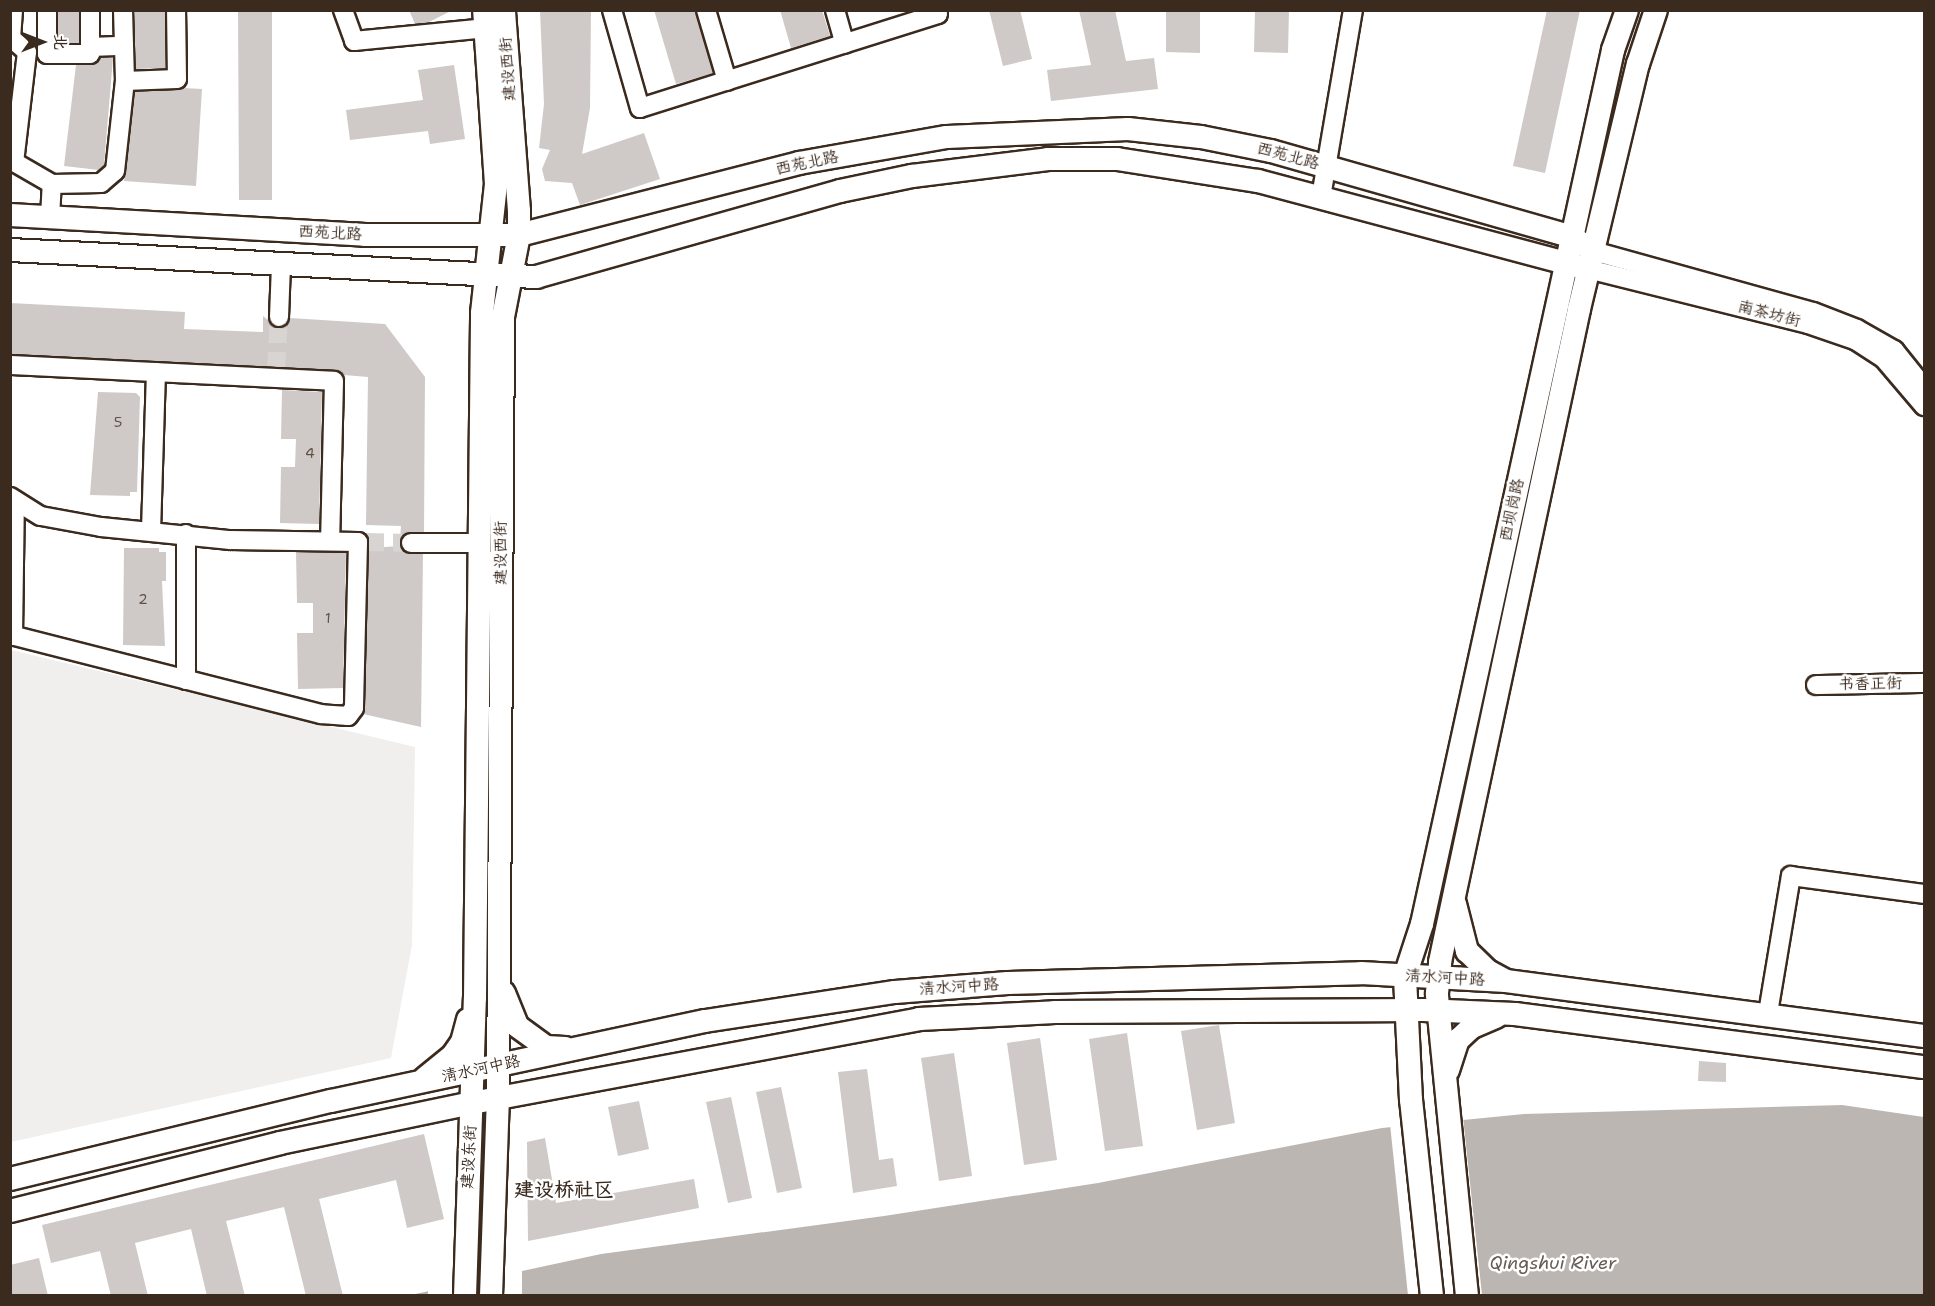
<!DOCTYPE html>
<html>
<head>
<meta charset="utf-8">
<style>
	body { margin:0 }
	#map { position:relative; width:1935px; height:1306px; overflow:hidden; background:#fff; font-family:"Shantell Sans","LXGW WenKai TC",sans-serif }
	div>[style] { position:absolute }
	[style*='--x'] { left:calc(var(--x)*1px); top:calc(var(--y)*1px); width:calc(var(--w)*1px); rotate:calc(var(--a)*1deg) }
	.built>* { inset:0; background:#f1efee }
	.water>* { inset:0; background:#bcb6b3 }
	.pier>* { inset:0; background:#fff }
	.building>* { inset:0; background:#cfcac7 }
	.minor-tunnel>* { height:18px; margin-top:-9px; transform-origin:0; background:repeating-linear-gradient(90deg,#d8d4d2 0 18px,transparent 0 27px) }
	.roads { filter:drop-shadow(2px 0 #3b2a1e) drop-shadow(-2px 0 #3b2a1e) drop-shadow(0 2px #3b2a1e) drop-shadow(0 -2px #3b2a1e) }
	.minor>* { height:18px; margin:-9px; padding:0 9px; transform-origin:9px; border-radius:9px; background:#fff }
	.major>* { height:22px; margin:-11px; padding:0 11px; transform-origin:11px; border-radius:11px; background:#fff }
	span { translate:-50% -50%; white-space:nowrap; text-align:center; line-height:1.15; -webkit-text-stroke:5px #fff; paint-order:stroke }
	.number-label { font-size:14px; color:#605248 }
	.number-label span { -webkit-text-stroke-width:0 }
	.street-label { font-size:16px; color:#3b2a1e }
	.water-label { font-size:18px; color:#685b52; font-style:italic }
	.quarter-label { font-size:20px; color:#3b2a1e; font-weight:700 }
	.frame { position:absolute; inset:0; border:12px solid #3b2a1e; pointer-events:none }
	.north { position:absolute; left:12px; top:12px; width:60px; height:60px; -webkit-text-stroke:4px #fff; paint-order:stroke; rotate:90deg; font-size:16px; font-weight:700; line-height:24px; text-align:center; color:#3b2a1e }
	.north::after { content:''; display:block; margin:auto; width:21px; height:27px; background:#3b2a1e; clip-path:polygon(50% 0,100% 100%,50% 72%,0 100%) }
</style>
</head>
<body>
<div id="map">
	<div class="built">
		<div style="clip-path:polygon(11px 650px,415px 747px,412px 945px,391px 1058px,11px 1142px)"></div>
	</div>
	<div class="water">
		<div style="clip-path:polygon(1842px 1105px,1924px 1117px,1924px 1295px,406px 1296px,601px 1254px,884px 1216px,1098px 1183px,1382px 1128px,1524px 1114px)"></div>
	</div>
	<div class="pier">
		<div style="clip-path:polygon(1463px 1117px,1482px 1295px,1408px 1295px,1390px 1124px)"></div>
		<div style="clip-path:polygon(522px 1267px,522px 1296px,428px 1295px,428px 1288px)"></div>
	</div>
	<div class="building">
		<div style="clip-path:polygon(58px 10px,79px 10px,79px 43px,58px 43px)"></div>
		<div style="clip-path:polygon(134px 10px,165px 10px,166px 68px,136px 69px)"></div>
		<div style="clip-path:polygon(238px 10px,272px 10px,272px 200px,239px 200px)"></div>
		<div style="clip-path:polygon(409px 10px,453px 10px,429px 22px,415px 24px)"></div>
		<div style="clip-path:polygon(540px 10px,591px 10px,590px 108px,582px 154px,644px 133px,660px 179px,580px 205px,572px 183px,545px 181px,542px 169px,550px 150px,539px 148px,544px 104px)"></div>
		<div style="clip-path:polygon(654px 10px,695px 10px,713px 73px,676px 84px)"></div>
		<div style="clip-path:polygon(780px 10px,822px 10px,830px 36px,791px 48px)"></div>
		<div style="clip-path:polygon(989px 10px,1020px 10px,1032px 59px,1003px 66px)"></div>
		<div style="clip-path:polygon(1079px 10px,1115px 10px,1126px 61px,1154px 58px,1158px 89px,1051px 101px,1047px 70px,1091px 65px)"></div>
		<div style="clip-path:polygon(1166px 10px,1200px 10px,1200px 53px,1166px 52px)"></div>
		<div style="clip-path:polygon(1255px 10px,1289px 10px,1288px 53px,1254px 52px)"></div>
		<div style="clip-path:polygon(1547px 10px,1580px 10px,1545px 173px,1513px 166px)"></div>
		<div style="clip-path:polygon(100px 58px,113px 58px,104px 165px,99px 170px,64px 166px,76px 65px,95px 64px)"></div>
		<div style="clip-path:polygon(454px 65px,465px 139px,430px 144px,428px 131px,350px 140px,346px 110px,423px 100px,418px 70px)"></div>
		<div style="clip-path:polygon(184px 88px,202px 89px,196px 186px,124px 181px,135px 92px)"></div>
		<div style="clip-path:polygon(10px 303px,185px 312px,184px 329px,263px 332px,263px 316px,278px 328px,285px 327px,290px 318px,385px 324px,425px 377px,424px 532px,406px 533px,400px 540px,401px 526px,366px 525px,368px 377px,344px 375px,335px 370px,10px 354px)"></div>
		<div style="clip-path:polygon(282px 390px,322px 392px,319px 524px,280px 523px,281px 467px,295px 467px,296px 439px,281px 439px)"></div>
		<div style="clip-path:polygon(98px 392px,136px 393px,140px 397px,137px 492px,130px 492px,130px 496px,90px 495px)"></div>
		<div style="clip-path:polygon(400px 546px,406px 553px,423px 554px,421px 727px,363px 714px,369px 548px)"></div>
		<div style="clip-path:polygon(124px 548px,159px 548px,159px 552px,166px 552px,166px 581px,162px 581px,165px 646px,123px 645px)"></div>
		<div style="clip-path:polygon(296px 552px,346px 553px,343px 688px,298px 689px,297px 633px,313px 633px,313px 603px,297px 603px)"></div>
		<div style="clip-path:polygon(1219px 1025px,1235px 1123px,1197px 1130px,1181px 1031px)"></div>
		<div style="clip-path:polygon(1127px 1033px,1143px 1146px,1105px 1151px,1089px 1039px)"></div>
		<div style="clip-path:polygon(1040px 1038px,1057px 1160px,1024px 1165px,1007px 1043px)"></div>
		<div style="clip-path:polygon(954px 1053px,972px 1176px,939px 1181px,921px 1058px)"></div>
		<div style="clip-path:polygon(1699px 1061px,1726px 1063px,1726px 1082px,1698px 1081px)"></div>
		<div style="clip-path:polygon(867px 1069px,879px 1160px,893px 1158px,897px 1186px,853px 1193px,838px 1072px)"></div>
		<div style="clip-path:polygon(781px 1087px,802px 1188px,777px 1193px,756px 1092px)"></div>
		<div style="clip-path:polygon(731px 1097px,752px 1198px,728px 1203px,706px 1102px)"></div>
		<div style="clip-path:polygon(639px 1101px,649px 1149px,618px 1156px,608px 1107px)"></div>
		<div style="clip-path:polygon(424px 1134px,444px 1219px,407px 1228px,396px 1180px,319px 1199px,343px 1296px,306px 1296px,284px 1207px,226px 1221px,245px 1296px,207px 1296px,191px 1229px,135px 1243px,148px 1296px,111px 1296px,100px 1251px,51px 1263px,42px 1225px)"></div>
		<div style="clip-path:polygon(545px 1138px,556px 1203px,694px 1179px,699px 1208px,528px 1241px,527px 1142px)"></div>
		<div style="clip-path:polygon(39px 1258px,48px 1296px,10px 1296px,10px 1265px)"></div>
	</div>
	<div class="minor-tunnel">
		<div style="--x:276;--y:370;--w:53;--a:-86.8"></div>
		<div style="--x:366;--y:542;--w:45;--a:1.3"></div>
	</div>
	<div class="roads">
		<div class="minor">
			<div style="--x:13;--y:10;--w:28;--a:94"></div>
			<div style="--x:11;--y:38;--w:21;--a:41"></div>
			<div style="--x:27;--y:52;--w:111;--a:96.7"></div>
			<div style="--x:14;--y:162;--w:44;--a:30.1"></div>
			<div style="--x:47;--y:10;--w:44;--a:90"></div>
			<div style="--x:47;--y:54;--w:43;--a:0"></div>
			<div style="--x:90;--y:54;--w:7;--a:-90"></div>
			<div style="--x:90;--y:10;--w:37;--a:90"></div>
			<div style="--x:90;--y:47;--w:34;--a:-2"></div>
			<div style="--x:343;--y:10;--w:33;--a:70"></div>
			<div style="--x:354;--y:41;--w:144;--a:-5.6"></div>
			<div style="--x:612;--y:10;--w:102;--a:74.1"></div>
			<div style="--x:640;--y:108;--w:312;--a:-17.5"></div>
			<div style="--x:938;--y:14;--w:4;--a:-104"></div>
			<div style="--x:706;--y:10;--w:74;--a:73.5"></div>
			<div style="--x:835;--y:10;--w:35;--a:74"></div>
			<div style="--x:125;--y:81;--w:52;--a:-2.2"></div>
			<div style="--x:177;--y:79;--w:69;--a:-90.8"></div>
			<div style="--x:1321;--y:197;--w:190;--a:-80.3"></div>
			<div style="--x:50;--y:218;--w:34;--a:-87"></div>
			<div style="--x:52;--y:184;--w:49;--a:-1.2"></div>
			<div style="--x:101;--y:183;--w:18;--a:-41"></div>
			<div style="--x:115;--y:171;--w:91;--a:-83.7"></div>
			<div style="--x:125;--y:81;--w:71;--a:-91.6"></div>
			<div style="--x:1593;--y:251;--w:228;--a:15.5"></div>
			<div style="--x:1813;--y:312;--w:47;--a:21.1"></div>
			<div style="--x:1857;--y:329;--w:43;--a:29.6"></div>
			<div style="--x:1894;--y:350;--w:46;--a:51.1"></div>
			<div style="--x:1588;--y:269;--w:227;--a:14"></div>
			<div style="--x:1808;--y:324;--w:50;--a:18.8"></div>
			<div style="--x:1855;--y:340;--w:35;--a:33"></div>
			<div style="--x:1884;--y:359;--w:62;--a:49.6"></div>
			<div style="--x:279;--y:317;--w:51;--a:-87.8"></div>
			<div style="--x:10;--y:365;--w:324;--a:2.8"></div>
			<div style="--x:334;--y:381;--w:160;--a:91.4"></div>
			<div style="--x:10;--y:497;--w:36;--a:32"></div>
			<div style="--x:41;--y:516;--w:61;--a:10.4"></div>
			<div style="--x:101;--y:527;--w:130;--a:5.8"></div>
			<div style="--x:230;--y:540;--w:128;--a:0.9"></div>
			<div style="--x:358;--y:542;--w:166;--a:91.4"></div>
			<div style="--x:354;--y:708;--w:10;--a:127"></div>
			<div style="--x:348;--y:716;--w:27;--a:-176"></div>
			<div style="--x:321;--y:714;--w:321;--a:-165.7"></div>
			<div style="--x:151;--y:531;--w:159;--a:-88.2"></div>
			<div style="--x:411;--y:543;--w:69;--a:0"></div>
			<div style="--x:13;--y:636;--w:135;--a:-89.2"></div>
			<div style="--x:186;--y:680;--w:146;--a:-90"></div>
			<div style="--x:1816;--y:685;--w:108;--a:-1.1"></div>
			<div style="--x:1768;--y:1013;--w:139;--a:-80.5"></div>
			<div style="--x:1791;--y:876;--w:134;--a:7.7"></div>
		</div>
		<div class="major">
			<div style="--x:10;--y:215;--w:356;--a:3.2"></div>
			<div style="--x:365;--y:235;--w:154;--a:0"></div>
			<div style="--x:519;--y:235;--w:289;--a:-14.4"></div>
			<div style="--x:799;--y:163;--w:150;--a:-10"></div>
			<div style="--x:947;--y:137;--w:181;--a:-2.5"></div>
			<div style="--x:1128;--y:129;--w:73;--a:6.3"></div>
			<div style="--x:1201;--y:137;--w:71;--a:11.3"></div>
			<div style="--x:1271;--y:151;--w:313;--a:15.9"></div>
			<div style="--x:1572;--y:237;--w:25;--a:34"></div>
			<div style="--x:10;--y:250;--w:527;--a:2.94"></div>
			<div style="--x:536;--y:277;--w:316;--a:-15.8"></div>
			<div style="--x:840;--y:191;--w:74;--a:-11.8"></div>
			<div style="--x:912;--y:176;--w:137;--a:-7.1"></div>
			<div style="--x:1048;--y:159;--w:69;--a:0"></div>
			<div style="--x:1117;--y:159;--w:143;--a:8.9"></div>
			<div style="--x:1258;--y:181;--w:342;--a:14.9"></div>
			<div style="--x:1455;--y:904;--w:49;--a:75.7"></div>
			<div style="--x:1467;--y:951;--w:29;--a:44"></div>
			<div style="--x:1488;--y:971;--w:18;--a:29"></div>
			<div style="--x:504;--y:993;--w:35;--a:68"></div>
			<div style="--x:517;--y:1026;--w:36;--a:36"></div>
			<div style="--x:546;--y:1047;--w:19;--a:3"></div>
			<div style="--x:1448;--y:1070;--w:32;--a:-72"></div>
			<div style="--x:1458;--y:1040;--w:19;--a:-43"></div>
			<div style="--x:1472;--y:1027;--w:26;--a:-23"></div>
			<div style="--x:425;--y:1078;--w:36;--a:-39"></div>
			<div style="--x:453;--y:1055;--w:16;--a:-55"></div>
			<div style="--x:462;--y:1042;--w:23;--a:-75"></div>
			<div style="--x:10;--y:1179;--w:330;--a:-13.7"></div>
			<div style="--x:331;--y:1101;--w:382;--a:-12.1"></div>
			<div style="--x:705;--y:1021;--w:192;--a:-8.7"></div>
			<div style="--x:895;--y:992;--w:113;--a:-4.6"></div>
			<div style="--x:1008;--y:983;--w:353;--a:-1.6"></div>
			<div style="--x:1361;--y:973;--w:145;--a:3.2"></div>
			<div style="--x:1506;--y:981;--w:422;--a:7.5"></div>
			<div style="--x:10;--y:1211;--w:278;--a:-14.1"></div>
			<div style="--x:280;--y:1143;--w:196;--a:-11.8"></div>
			<div style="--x:472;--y:1103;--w:455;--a:-10.6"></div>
			<div style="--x:919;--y:1019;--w:136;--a:-2.9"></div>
			<div style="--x:1055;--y:1012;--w:368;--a:-0.3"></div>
			<div style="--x:1423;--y:1010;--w:92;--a:2.5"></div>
			<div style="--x:1515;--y:1014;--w:412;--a:7.4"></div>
			<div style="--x:465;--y:1296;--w:298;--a:-88.1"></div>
			<div style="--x:475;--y:998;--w:685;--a:-89.41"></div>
			<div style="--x:482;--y:313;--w:130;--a:-83.8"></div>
			<div style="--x:496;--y:184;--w:174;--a:-93.9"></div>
			<div style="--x:491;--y:1296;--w:199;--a:-88"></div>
			<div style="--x:498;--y:1097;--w:780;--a:-89.63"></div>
			<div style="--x:503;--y:317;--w:84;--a:-79"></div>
			<div style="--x:519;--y:235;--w:24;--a:-90"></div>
			<div style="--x:519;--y:211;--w:202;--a:-94.3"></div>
			<div style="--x:1432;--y:1296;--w:197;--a:-96.1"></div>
			<div style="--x:1411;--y:1100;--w:124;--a:-92.8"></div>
			<div style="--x:1405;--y:976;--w:55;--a:-71.9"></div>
			<div style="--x:1422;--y:924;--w:895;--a:-77.67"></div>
			<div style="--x:1613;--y:50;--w:42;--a:-70.7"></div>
			<div style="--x:1467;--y:1296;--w:304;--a:-95.7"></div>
			<div style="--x:1437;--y:993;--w:31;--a:-84"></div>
			<div style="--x:1440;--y:962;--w:668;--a:-77.98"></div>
			<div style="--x:1579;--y:309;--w:252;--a:-76.5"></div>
			<div style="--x:1638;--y:64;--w:57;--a:-71.6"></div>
		</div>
	</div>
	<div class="number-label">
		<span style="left:118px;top:422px">5</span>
		<span style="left:310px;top:453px">4</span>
		<span style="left:143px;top:599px">2</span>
		<span style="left:328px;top:618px">1</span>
	</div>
	<div class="street-label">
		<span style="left:508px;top:69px;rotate:-94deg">建设西街</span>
		<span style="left:1288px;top:156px;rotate:15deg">西苑北路</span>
		<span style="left:807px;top:163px;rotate:-12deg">西苑北路</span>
		<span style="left:330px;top:233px;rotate:3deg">西苑北路</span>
		<span style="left:1769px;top:314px;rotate:14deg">南茶坊街</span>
		<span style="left:1512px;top:510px;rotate:-78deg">西坝岗路</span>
		<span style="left:501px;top:553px;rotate:-90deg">建设西街</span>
		<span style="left:1870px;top:684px;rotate:-1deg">书香正街</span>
		<span style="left:1445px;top:978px;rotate:3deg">清水河中路</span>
		<span style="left:959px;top:987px;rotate:-4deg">清水河中路</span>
		<span style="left:481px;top:1069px;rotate:-12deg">清水河中路</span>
		<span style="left:469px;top:1157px;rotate:-87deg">建设东街</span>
	</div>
	<div class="water-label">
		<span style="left:1553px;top:1263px">Qingshui River</span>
	</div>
	<div class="quarter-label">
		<span style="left:564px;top:1189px">建设桥社区</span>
	</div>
	<div class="frame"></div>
	<div class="north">北</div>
</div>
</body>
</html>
